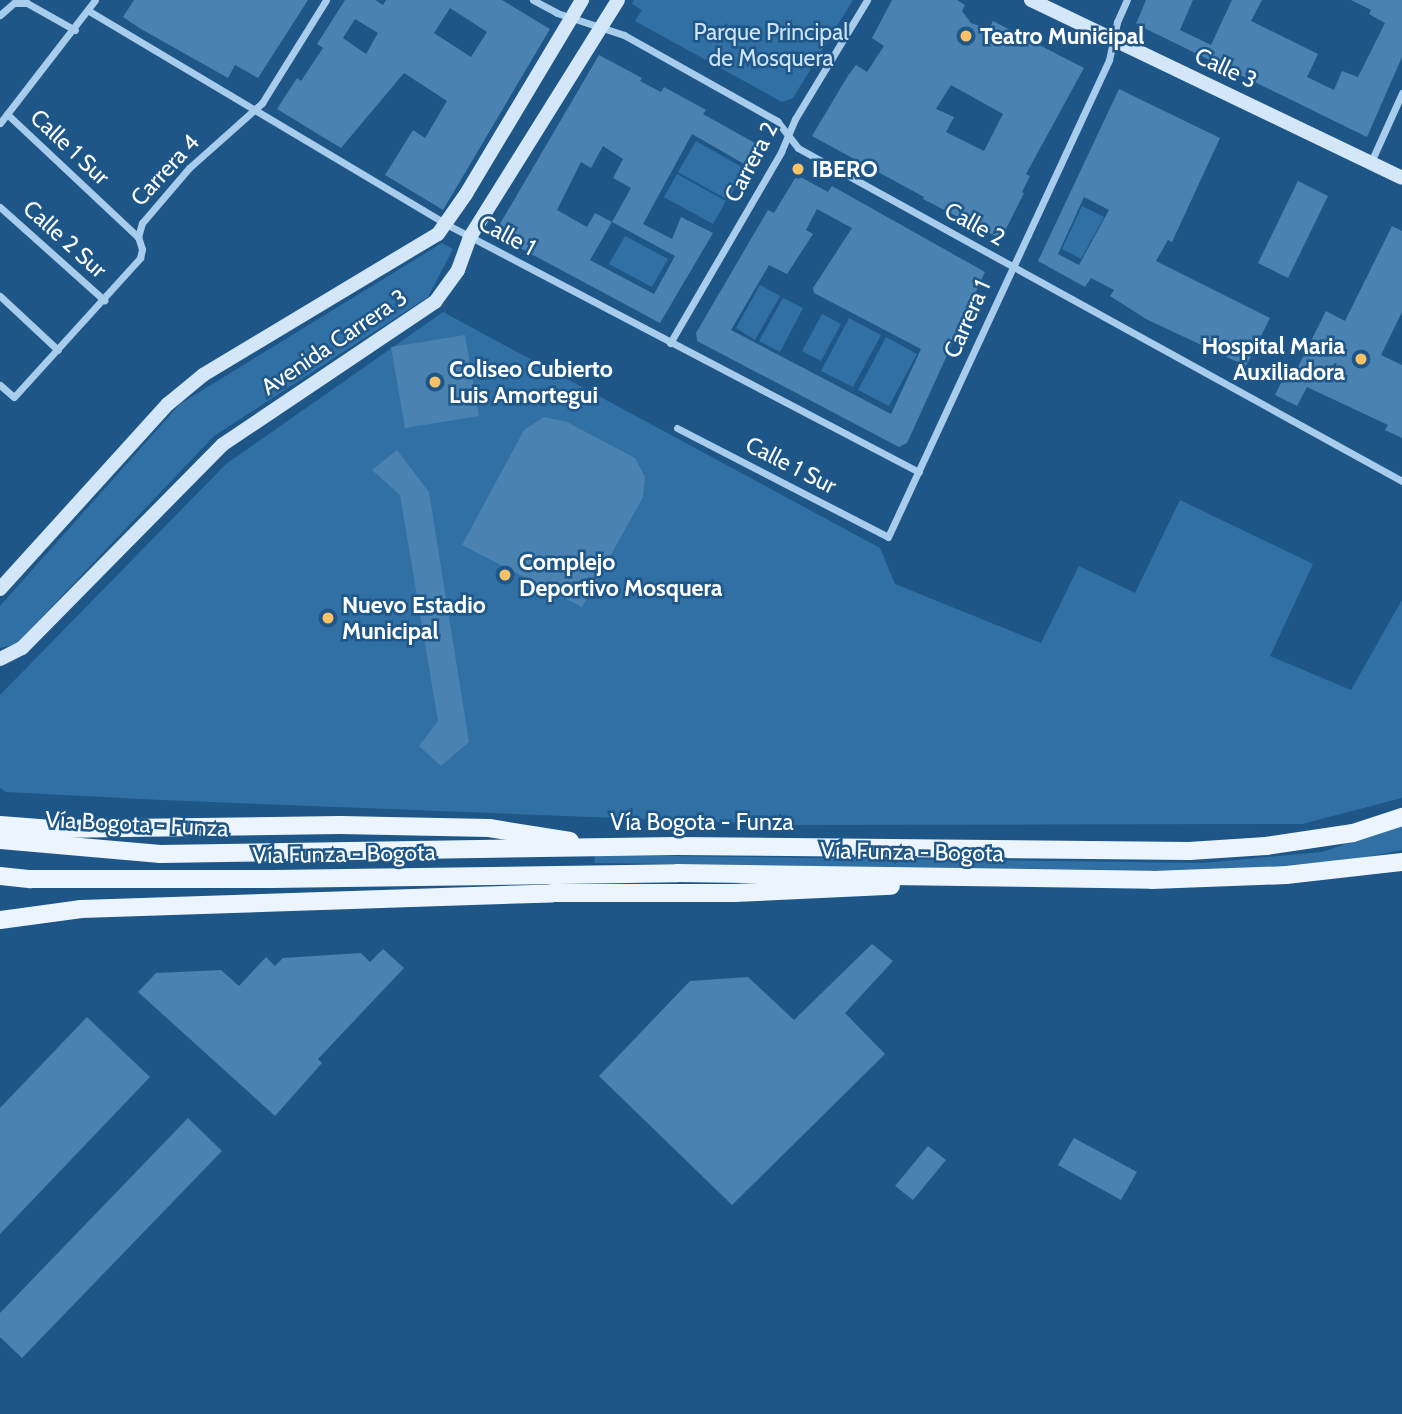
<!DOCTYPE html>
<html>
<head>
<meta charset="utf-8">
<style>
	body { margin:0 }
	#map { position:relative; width:1402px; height:1414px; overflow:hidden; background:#1e5688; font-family:Cabin,sans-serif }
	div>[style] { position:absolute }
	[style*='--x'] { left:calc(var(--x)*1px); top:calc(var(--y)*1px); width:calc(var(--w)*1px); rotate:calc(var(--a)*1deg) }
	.green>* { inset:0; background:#3170a5 }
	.building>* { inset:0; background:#4a82b2 }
	.street>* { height:7px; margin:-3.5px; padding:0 3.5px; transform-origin:3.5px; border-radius:3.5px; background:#a8cceb }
	.secondary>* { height:14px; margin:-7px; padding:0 7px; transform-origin:7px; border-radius:7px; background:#d3e7f8 }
	.primary>* { height:18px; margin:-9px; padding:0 9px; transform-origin:9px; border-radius:9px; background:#ecf5fe }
	.dots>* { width:19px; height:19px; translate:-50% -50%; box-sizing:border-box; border:4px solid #1e5688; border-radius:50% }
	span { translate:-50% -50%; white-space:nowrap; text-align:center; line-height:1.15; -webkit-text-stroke:5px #1e5688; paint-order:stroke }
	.park-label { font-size:23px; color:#cde4f8 }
	.poi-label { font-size:23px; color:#fff; font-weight:700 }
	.left { translate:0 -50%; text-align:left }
	.right { translate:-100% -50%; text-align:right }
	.street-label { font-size:23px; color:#fff }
</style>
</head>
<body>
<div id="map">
	<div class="green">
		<div style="clip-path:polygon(634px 0,853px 0,793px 98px,782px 102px,635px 21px,642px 10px,632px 4px)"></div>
		<div style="clip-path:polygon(696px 141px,745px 169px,728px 200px,678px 172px)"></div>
		<div style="clip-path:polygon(677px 174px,726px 201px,713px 224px,664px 197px)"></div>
		<div style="clip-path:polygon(1082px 206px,1104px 217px,1081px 259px,1062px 249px)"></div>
		<div style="clip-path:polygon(625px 236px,668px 259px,652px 287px,609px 264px)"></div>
		<div style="clip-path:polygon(442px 243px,453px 249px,428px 297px,214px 436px,16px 644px,0 648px,0 606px,180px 404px)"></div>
		<div style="clip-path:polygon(760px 285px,780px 296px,755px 340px,736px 328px)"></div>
		<div style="clip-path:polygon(783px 298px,803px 308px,780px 352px,759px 341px)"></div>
		<div style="clip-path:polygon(443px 312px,880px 548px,895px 584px,1041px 643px,1079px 566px,1135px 593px,1180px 500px,1313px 564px,1270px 656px,1351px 690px,1402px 600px,1402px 798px,1302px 824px,797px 825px,161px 800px,6px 792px,0 788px,0 695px,226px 464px)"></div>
		<div style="clip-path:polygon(822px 314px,841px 324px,821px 361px,802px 351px)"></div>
		<div style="clip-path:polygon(849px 318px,881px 335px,853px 387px,821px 371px)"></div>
		<div style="clip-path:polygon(886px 337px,917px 354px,889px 406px,858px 390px)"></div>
		<div style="clip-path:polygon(1402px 825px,1402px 850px,1351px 860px,1212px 871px,594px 863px,595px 855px,1203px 863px,1322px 852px)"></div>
	</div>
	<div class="building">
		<div style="clip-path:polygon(134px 0,308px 0,258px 78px,235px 65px,228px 78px,141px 29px,123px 17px)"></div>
		<div style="clip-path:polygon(evenodd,345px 0,375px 0,383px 5px,386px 0,502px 0,550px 29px,443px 210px,385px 175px,413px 130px,425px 138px,447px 101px,404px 73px,341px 148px,277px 109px,297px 78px,301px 81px,323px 48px,317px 44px,345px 0,450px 8px,487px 32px,471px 57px,434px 33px,450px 8px,345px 0,355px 19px,378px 33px,366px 54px,343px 38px,355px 19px)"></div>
		<div style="clip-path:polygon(evenodd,892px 0,957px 0,965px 5px,962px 11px,971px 23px,989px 29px,993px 21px,1084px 68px,1026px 174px,1030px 176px,1022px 192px,1024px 193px,1001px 239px,923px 199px,924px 197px,812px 136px,849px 74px,856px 65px,867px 72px,884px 46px,872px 38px,892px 0,951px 85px,1003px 114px,984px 151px,946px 132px,954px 117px,936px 109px,951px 85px)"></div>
		<div style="clip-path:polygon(1146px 0,1193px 0,1180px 30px,1211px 45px,1232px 0,1262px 0,1251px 21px,1318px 54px,1307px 77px,1334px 90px,1342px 71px,1358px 77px,1385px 23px,1369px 14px,1371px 10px,1351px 0,1402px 0,1402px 57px,1367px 137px,1136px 24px)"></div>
		<div style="clip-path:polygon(evenodd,599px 55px,642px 78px,640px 81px,661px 92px,664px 87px,706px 110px,703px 114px,762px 147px,751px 168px,692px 134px,643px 224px,672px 239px,681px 217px,713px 233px,660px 323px,494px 234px,599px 55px,603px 146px,623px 159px,613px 178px,631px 188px,612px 222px,595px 213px,587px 227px,557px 210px,581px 162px,591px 168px,603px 146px,599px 55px,612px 222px,675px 256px,654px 294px,590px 260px,612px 222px)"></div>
		<div style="clip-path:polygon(evenodd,1119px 89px,1220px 138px,1172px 242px,1168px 240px,1156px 261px,1270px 318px,1246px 366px,1146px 319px,1110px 296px,1114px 290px,1091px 278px,1085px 287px,1038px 261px,1119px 89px,1084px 197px,1109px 210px,1079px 265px,1058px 254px,1084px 197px)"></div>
		<div style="clip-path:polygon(evenodd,797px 175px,828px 192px,832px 186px,985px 272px,907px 443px,899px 447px,697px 341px,696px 333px,768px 210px,774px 213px,797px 175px,817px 209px,852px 228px,813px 288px,814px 293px,921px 349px,891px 414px,731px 330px,769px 265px,787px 274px,813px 234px,806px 230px,817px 209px)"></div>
		<div style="clip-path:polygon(1298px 181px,1328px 196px,1288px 278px,1258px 263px)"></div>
		<div style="clip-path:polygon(1392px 226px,1402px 231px,1402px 312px,1381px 355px,1402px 365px,1402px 438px,1385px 430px,1388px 425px,1307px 387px,1297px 406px,1275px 395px,1284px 377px,1291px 381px,1326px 311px,1345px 321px)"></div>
		<div style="clip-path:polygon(465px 335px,479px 416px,405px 428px,391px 347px)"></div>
		<div style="clip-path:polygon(544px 417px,567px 422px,635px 458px,645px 477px,643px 497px,582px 607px,462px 545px,524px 430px)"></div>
		<div style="clip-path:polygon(397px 450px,429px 492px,469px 742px,441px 766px,419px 746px,438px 721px,400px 495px,372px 470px)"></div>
		<div style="clip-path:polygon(872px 944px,893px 961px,845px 1013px,885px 1054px,732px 1205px,599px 1076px,690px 981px,748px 977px,794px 1020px)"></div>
		<div style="clip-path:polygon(383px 949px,404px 968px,318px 1059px,322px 1063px,275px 1116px,138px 992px,156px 973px,221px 970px,239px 986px,266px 957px,275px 966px,283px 958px,361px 953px,370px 962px)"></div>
		<div style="clip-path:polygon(87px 1017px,150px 1077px,0 1234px,0 1108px)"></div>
		<div style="clip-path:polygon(188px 1118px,222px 1151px,22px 1358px,0 1337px,0 1313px)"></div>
		<div style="clip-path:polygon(1074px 1138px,1137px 1172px,1121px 1200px,1058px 1165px)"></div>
		<div style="clip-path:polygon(928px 1146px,946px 1160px,913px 1200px,895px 1186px)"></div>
	</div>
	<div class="street">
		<div style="--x:533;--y:0;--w:27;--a:28"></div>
		<div style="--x:557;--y:13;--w:71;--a:18.2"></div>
		<div style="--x:624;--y:35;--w:176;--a:29.3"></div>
		<div style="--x:777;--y:121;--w:34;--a:52"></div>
		<div style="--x:798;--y:148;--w:690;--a:28.87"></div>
		<div style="--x:89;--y:11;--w:416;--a:30.8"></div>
		<div style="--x:446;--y:224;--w:534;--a:27.67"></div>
		<div style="--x:0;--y:15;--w:18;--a:-41"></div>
		<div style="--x:14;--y:3;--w:13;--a:0"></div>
		<div style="--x:27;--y:3;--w:55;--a:29.4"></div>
		<div style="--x:7;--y:114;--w:180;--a:43.2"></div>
		<div style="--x:0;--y:123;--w:155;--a:-52.3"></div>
		<div style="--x:1371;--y:162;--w:76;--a:-65.8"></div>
		<div style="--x:0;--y:207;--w:140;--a:41.8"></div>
		<div style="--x:0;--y:296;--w:79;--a:43"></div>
		<div style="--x:670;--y:343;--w:221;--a:-59.8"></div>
		<div style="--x:781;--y:152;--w:36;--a:-67"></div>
		<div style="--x:795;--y:119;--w:139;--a:-58.8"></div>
		<div style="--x:0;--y:385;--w:18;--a:41"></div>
		<div style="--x:14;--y:397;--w:188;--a:-47.8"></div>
		<div style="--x:140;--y:258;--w:9;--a:-77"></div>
		<div style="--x:142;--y:249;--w:13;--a:-108"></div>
		<div style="--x:138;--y:237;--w:15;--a:-74"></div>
		<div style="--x:142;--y:223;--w:72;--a:-49.5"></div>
		<div style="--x:189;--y:168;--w:98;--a:-41.7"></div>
		<div style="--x:262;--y:103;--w:121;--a:-58.1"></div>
		<div style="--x:677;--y:428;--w:237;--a:27.3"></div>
		<div style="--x:888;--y:537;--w:526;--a:-65.14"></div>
		<div style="--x:1109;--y:60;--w:39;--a:-78"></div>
		<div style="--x:1117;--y:22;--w:24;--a:-66"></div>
	</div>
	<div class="secondary">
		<div style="--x:1031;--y:0;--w:411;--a:25.6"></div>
		<div style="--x:0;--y:589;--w:250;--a:-47.8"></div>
		<div style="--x:168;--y:404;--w:45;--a:-39.6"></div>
		<div style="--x:203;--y:375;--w:274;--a:-31"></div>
		<div style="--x:438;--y:234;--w:49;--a:-55"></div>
		<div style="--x:466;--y:194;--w:226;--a:-59.1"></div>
		<div style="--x:0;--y:659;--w:25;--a:-27"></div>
		<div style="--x:22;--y:648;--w:285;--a:-45.4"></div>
		<div style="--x:222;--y:445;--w:257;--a:-33.9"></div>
		<div style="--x:435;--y:302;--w:39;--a:-54"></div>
		<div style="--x:458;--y:270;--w:35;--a:-70"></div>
		<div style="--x:470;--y:237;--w:279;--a:-58"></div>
	</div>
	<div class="primary">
		<div style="--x:0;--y:825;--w:52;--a:4.4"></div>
		<div style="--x:52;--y:829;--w:288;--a:-0.8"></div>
		<div style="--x:340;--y:825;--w:149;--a:1.2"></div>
		<div style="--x:489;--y:828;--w:82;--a:9.1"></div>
		<div style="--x:0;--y:840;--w:161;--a:5"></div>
		<div style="--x:160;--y:854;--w:517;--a:-0.89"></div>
		<div style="--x:677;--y:846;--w:512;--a:0.56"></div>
		<div style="--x:1189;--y:851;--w:77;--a:-3.7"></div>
		<div style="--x:1266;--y:846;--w:88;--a:-8.5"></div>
		<div style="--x:1353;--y:833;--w:52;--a:-18.1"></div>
		<div style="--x:0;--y:876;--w:31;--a:6"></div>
		<div style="--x:31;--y:879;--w:241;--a:0"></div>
		<div style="--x:272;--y:879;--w:405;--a:-0.8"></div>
		<div style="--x:677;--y:873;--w:475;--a:0.8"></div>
		<div style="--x:1152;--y:880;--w:134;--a:-2.1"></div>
		<div style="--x:1286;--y:875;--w:117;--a:-6.4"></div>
		<div style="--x:0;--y:920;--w:82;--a:-7.7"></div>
		<div style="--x:81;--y:909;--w:471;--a:-1.9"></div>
		<div style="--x:552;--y:893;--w:182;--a:0"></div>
		<div style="--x:734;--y:893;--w:157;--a:-2.6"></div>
	</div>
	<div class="dots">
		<div style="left:966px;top:36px;background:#fac267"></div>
		<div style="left:798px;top:169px;background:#fac267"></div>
		<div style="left:1361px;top:359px;background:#fac267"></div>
		<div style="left:435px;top:382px;background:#fac267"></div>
		<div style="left:505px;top:575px;background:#fac267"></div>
		<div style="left:328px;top:618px;background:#fac267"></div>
	</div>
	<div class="park-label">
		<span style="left:771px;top:45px">Parque Principal<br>de Mosquera</span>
	</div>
	<div class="poi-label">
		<span class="left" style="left:980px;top:36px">Teatro Municipal</span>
		<span class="left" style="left:812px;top:169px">IBERO</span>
		<span class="right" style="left:1345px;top:359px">Hospital Maria<br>Auxiliadora</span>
		<span class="left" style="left:449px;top:382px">Coliseo Cubierto<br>Luis Amortegui</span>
		<span class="left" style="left:519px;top:575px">Complejo<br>Deportivo Mosquera</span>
		<span class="left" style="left:342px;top:618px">Nuevo Estadio<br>Municipal</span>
	</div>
	<div class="street-label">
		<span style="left:1226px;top:68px;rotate:25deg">Calle 3</span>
		<span style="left:70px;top:147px;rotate:43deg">Calle 1 Sur</span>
		<span style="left:751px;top:162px;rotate:-62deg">Carrera 2</span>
		<span style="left:165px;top:170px;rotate:-47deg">Carrera 4</span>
		<span style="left:975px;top:224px;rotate:29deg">Calle 2</span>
		<span style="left:507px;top:235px;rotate:28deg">Calle 1</span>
		<span style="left:65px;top:239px;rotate:42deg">Calle 2 Sur</span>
		<span style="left:967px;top:319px;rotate:-66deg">Carrera 1</span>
		<span style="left:334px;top:342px;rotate:-34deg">Avenida Carrera 3</span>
		<span style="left:791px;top:465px;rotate:27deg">Calle 1 Sur</span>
		<span style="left:702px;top:822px">Vía Bogota - Funza</span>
		<span style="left:137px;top:824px;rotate:3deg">Vía Bogota - Funza</span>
		<span style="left:912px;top:852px;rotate:1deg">Vía Funza - Bogota</span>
		<span style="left:344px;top:854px;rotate:-1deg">Vía Funza - Bogota</span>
	</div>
</div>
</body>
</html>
